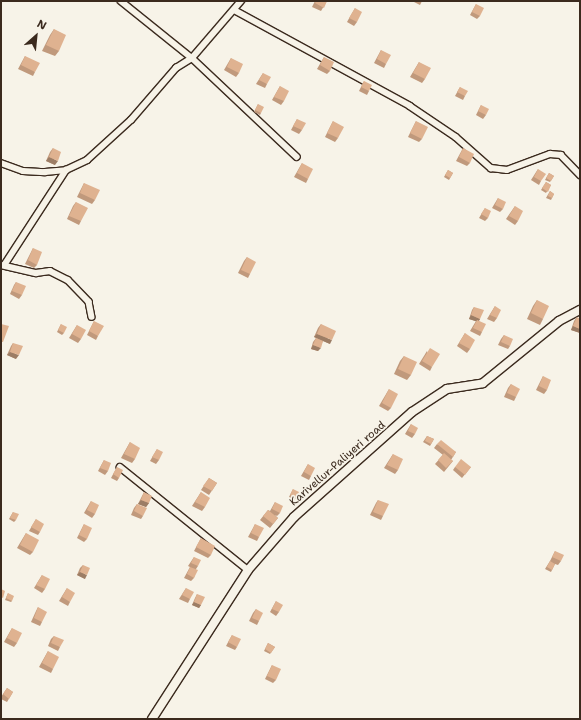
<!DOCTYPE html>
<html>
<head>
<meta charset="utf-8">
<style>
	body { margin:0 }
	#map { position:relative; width:581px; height:720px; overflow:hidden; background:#f7f3e8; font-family:"Shantell Sans",sans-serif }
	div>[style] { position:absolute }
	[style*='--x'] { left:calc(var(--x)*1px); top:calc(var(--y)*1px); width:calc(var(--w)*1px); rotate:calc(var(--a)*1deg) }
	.roads { filter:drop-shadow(1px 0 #3b2a1e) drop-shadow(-1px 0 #3b2a1e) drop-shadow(0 1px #3b2a1e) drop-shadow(0 -1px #3b2a1e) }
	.street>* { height:5.5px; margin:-2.75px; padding:0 2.75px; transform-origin:2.75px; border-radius:2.75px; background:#f7f3e8 }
	.secondary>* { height:8px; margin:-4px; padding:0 4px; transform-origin:4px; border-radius:4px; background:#f7f3e8 }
	.wall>* { inset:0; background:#c0997c }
	.shaded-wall>* { inset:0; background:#9c7d65 }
	.building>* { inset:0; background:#dfb290 }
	span { translate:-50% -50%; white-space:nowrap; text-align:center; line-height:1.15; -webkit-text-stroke:3.5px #f7f3e8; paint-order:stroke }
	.street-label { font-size:11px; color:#3b2a1e }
	.frame { position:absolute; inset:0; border:2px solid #3b2a1e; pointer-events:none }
	.north { position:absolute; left:16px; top:16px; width:40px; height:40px; -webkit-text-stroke:3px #f7f3e8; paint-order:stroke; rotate:27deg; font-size:11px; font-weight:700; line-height:16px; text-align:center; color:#3b2a1e }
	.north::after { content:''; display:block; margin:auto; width:14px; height:18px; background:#3b2a1e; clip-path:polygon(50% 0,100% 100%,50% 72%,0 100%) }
</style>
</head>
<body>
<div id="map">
	<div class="roads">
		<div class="street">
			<div style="--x:121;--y:1;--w:91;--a:38.8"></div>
			<div style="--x:192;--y:58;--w:144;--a:43.3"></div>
			<div style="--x:236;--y:11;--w:198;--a:28.6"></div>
			<div style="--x:410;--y:106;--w:55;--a:34"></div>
			<div style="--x:456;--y:137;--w:47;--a:41.5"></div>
			<div style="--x:491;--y:168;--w:16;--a:7"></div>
			<div style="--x:507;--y:170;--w:46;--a:-20.4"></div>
			<div style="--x:550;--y:154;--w:11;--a:5"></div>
			<div style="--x:561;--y:155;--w:28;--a:46"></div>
			<div style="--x:1;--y:163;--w:23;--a:20"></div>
			<div style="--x:23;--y:171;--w:22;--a:3"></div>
			<div style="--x:45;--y:172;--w:21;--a:-5"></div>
			<div style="--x:66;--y:170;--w:23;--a:-25"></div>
			<div style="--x:87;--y:160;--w:59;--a:-42.3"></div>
			<div style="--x:131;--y:120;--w:69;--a:-49.1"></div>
			<div style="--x:176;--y:68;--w:19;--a:-32"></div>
			<div style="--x:192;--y:58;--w:75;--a:-49.3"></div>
			<div style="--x:5;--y:264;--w:112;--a:-57"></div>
			<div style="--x:1;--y:265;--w:36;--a:13"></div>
			<div style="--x:36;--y:273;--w:14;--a:-8"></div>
			<div style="--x:50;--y:271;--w:20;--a:27"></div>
			<div style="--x:68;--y:280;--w:30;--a:46"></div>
			<div style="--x:89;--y:302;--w:15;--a:79"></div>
			<div style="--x:120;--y:467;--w:164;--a:38.8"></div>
		</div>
		<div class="secondary">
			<div style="--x:152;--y:719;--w:177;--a:-57.2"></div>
			<div style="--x:248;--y:570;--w:70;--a:-49"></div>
			<div style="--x:294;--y:517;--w:158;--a:-41.7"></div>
			<div style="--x:412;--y:412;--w:42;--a:-33.3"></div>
			<div style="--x:447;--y:389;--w:36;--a:-9"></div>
			<div style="--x:483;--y:383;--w:98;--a:-39.2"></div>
			<div style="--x:559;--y:321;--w:24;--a:-28"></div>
		</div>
	</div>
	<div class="wall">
		<div style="clip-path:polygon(315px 1px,327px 1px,321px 11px,312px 7px)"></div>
		<div style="clip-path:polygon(412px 1px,422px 1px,420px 5px)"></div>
		<div style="clip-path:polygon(476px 4px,480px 16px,477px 19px,470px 15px)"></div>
		<div style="clip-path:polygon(355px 8px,357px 22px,354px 26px,347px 22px)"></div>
		<div style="clip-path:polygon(54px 29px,59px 51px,55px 56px,42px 51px,50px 35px)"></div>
		<div style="clip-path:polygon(381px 50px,386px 64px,384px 68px,374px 63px)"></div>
		<div style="clip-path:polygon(25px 56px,35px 72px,33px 76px,18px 69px)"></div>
		<div style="clip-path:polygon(324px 57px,330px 71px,327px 74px,317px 69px)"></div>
		<div style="clip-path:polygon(231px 58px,239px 73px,236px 77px,224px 70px)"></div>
		<div style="clip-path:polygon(419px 62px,425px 79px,422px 83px,410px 77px)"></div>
		<div style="clip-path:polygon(263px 73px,267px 84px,265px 88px,256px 84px)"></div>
		<div style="clip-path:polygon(364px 81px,369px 91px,367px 95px,359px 91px)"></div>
		<div style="clip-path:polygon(280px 86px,284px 101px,281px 105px,272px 100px)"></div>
		<div style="clip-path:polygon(460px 87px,465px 96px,463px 100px,455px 96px)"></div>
		<div style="clip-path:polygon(258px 104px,261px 113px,260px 115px,254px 112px)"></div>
		<div style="clip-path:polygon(481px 105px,486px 115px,483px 119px,476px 115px)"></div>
		<div style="clip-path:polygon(297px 119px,302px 130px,299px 134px,291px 130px)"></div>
		<div style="clip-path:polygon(333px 121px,338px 138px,335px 142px,325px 137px)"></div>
		<div style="clip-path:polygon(416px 121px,422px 139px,419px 142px,408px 137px)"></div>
		<div style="clip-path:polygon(53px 148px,55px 165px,46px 161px,50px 152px)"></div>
		<div style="clip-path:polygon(463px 148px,470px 163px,467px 166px,456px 161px)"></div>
		<div style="clip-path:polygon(302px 163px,308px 179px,306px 183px,294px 177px)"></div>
		<div style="clip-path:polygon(538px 169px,541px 181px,539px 185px,531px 180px)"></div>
		<div style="clip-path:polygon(448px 170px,453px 173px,449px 180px,444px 177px)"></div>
		<div style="clip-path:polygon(549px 173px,554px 176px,550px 182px,545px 180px)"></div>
		<div style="clip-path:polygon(546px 182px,551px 185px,546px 193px,541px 190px)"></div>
		<div style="clip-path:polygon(84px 183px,95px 200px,92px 204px,77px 197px)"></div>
		<div style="clip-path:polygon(550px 191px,554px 194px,551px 200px,546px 198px)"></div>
		<div style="clip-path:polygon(498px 198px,503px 209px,500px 212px,492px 208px)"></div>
		<div style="clip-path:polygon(76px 202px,81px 221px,79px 225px,67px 219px,73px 206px)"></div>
		<div style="clip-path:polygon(515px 206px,518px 221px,515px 225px,506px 219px)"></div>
		<div style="clip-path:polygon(485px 208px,488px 218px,485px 221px,479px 218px)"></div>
		<div style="clip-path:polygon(33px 248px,37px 265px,34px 268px,25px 264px)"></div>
		<div style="clip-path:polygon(247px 257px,250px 274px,248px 278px,238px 273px,244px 261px)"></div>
		<div style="clip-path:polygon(16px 282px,22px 295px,19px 299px,10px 294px,14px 285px)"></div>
		<div style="clip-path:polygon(537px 300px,543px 319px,540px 325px,527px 319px,533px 306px)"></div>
		<div style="clip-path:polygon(495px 306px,497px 318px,494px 322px,487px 319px)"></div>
		<div style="clip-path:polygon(474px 307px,480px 319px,479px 321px,482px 332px,480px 336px,470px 331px,476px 321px,469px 319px,472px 310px)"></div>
		<div style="clip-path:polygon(577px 317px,580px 333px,571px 330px,574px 321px)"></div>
		<div style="clip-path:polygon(94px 321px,98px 336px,96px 340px,87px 335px)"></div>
		<div style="clip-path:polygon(61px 324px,64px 333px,62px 335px,57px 332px)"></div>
		<div style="clip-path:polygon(321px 324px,330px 344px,323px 341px,318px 351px,311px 349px,313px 342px,316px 338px,319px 339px,314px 337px,318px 328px)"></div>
		<div style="clip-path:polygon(77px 325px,81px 339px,78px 343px,69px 338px)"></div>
		<div style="clip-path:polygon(465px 333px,470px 349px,467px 353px,457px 346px)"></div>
		<div style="clip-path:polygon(504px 335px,510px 346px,508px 349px,498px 345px,501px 339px)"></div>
		<div style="clip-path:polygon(13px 343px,16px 359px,7px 355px,11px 346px)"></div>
		<div style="clip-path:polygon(427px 351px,432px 367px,430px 371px,419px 364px)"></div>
		<div style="clip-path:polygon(404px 356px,411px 375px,407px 380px,394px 374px,400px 361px)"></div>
		<div style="clip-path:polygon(543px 376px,547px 390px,544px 394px,536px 390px)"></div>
		<div style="clip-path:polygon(511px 384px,516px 397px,514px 401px,504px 397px,508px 388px)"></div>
		<div style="clip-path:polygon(389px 389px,391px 408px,388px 411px,379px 406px)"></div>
		<div style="clip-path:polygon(411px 424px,415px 434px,412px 438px,405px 434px)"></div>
		<div style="clip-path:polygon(427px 436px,434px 439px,430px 446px,423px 442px)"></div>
		<div style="clip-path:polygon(130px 442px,135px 459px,132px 463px,121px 458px)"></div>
		<div style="clip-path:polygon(437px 444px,456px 452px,451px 460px,453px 461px,444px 472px,435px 464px,443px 455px,434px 448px)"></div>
		<div style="clip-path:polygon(157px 449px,159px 460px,156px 464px,150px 461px)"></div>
		<div style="clip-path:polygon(393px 454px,398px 470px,395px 474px,384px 468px)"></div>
		<div style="clip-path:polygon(104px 460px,108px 471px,105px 475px,98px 471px)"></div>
		<div style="clip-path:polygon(308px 464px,311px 476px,309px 480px,301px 476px)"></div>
		<div style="clip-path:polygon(117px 467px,119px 478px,117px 481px,111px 478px)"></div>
		<div style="clip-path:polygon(455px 467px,471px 467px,462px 478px,453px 470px)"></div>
		<div style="clip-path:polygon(209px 478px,217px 483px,209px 495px,201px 490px)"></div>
		<div style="clip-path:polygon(293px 489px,296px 498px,294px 500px,289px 497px)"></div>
		<div style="clip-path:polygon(144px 492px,149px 503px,146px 507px,138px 504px)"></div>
		<div style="clip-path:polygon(201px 492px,205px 507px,202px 511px,192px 506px)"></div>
		<div style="clip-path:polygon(378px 500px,383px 516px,381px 520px,370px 515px,376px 503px)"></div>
		<div style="clip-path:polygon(91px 501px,95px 514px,92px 518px,84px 513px)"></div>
		<div style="clip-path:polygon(275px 502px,280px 513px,277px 516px,275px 515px,278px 518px,270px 528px,260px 520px,268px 510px,270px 511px)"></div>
		<div style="clip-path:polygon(137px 504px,143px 516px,141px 519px,131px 515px,134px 508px)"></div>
		<div style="clip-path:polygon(13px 512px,16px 520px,14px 522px,9px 519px)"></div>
		<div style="clip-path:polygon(36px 519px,40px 532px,38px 535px,29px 531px)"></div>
		<div style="clip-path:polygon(84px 524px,87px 539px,84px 542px,77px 538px)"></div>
		<div style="clip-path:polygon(255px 524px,259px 537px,257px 541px,248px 537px,253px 528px)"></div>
		<div style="clip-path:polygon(26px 533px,33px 552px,30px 555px,17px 548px)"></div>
		<div style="clip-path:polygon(201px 538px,211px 555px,208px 558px,194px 551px)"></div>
		<div style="clip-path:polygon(555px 551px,561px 561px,558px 565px,555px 564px,551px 572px,545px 569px,550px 561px)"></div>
		<div style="clip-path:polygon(194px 557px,198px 566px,196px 569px,194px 578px,191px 581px,184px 578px,190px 567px,188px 566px)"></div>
		<div style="clip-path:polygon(83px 565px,85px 579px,77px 575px,80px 568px)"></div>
		<div style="clip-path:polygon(42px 575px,45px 589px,42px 593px,34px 588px)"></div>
		<div style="clip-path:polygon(67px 588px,70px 602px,68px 606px,59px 601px)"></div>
		<div style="clip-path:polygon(186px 588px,190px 599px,188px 603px,179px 599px)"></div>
		<div style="clip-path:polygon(8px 593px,12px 601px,11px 602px,5px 600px)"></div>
		<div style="clip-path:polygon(197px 594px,201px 605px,199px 608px,192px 605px,195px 598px)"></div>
		<div style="clip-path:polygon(276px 601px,279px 612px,276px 616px,270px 612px)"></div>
		<div style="clip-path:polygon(38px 607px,42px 622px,40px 626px,31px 622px,36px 611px)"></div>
		<div style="clip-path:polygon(256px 609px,259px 621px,257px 625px,249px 621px,253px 613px)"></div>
		<div style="clip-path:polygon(12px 628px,17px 643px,14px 647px,4px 642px)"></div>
		<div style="clip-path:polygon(232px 635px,237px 647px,235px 650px,226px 646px)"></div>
		<div style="clip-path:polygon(54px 636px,60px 647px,58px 651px,48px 646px,51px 639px)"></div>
		<div style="clip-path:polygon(268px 643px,275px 647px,270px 654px,264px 651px)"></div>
		<div style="clip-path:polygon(48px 651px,53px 669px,51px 673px,39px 667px)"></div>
		<div style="clip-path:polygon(272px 665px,276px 680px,273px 683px,265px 679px)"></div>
		<div style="clip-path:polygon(7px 688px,13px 692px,7px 702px,1px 699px,1px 697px)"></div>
	</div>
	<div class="shaded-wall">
		<div style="clip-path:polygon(49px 157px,58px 161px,55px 165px,46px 161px)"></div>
		<div style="clip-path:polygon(471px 315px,480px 319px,478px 322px,469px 319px)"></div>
		<div style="clip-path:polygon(573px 326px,580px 329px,580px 333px,571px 330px)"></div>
		<div style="clip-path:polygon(317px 334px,332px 340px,330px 344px,314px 337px)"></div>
		<div style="clip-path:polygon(313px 345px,321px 348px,318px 351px,311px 349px)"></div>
		<div style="clip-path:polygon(10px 352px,19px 355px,16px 359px,7px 355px)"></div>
		<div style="clip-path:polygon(141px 500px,149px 503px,146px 507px,138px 504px)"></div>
		<div style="clip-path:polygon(80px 572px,87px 575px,85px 579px,77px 575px)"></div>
		<div style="clip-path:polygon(194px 602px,201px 605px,199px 608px,192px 605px)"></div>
	</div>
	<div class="building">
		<div style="clip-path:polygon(316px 1px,327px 1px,324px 8px,315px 3px)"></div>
		<div style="clip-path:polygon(476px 4px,484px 8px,480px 16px,472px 12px)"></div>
		<div style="clip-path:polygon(355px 8px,362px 12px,357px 22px,349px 18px)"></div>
		<div style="clip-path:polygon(54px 29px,66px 35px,59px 51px,46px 45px)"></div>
		<div style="clip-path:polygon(381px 50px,391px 55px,386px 64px,377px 59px)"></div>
		<div style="clip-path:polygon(25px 56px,40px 63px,35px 72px,21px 65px)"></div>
		<div style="clip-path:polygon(324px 57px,334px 62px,330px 71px,320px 65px)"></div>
		<div style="clip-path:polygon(231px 58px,243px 64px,239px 73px,227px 67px)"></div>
		<div style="clip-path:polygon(419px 62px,431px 68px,425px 79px,413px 73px)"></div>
		<div style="clip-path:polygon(263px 73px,271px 77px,267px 84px,259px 80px)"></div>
		<div style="clip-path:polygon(364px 81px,372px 85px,369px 91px,361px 87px)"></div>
		<div style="clip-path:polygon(280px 86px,289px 91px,284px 101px,274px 97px)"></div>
		<div style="clip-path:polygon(460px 87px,468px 91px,465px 96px,457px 92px)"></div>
		<div style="clip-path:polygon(258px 104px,264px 107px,261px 113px,255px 110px)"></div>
		<div style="clip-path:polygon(481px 105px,489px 109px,486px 115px,478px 111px)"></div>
		<div style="clip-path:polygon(297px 119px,306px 123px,302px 130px,293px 126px)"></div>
		<div style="clip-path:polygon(333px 121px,344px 127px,338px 138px,327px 133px)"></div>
		<div style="clip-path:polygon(416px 121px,428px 127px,422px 139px,410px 133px)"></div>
		<div style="clip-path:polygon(53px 148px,61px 152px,58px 161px,49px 157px)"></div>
		<div style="clip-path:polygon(463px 148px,474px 154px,470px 163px,459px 157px)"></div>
		<div style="clip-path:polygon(302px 163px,313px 169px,308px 179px,297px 173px)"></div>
		<div style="clip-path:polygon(538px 169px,546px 174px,541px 181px,534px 177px)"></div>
		<div style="clip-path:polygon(448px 170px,453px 173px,450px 178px,445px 175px)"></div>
		<div style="clip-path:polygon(549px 173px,554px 176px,551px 181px,546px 178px)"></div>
		<div style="clip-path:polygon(546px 182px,551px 185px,548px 192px,542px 188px)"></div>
		<div style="clip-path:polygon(84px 183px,100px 190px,95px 200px,80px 193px)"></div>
		<div style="clip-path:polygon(550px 191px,554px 194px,552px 198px,548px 196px)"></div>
		<div style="clip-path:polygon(498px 198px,506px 202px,503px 209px,495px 205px)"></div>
		<div style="clip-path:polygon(76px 202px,88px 208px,81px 221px,69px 216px)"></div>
		<div style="clip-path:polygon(515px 206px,523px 211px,518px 221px,509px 216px)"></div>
		<div style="clip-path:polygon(485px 208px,491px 211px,488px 218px,481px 214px)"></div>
		<div style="clip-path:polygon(33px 248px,42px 252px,37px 265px,28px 260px)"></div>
		<div style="clip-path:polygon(247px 257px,256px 262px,250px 274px,241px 270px)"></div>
		<div style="clip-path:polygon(16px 282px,26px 286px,22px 295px,12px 291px)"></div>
		<div style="clip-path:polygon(537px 300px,549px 306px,543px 319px,531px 313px)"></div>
		<div style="clip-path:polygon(495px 306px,501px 310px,497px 318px,490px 315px)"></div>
		<div style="clip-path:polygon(474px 307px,484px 310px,480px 319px,471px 315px)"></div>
		<div style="clip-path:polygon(577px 317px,580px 319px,580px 329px,573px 326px)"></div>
		<div style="clip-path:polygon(477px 320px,486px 324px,482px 332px,473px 328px)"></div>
		<div style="clip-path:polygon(94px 321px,104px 326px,98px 336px,89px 331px)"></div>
		<div style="clip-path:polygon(1px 324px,9px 326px,3px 342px,1px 342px)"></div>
		<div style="clip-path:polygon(61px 324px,67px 327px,64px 333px,58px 330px)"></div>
		<div style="clip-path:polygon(321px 324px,336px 331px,332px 340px,317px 334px)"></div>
		<div style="clip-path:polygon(77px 325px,86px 330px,81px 339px,72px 334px)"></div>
		<div style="clip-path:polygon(465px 333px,475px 340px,470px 349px,459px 343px)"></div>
		<div style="clip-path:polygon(504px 335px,513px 339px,510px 346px,501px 342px)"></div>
		<div style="clip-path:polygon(316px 338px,323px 341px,321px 348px,313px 345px)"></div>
		<div style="clip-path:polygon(13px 343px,23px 346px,19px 355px,10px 352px)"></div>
		<div style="clip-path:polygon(430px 348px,440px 354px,432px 367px,422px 361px)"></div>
		<div style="clip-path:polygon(404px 356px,417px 362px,411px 375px,398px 369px)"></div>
		<div style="clip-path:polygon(543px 376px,551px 380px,547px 390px,539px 386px)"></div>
		<div style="clip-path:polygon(511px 384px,520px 389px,516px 397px,507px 393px)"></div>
		<div style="clip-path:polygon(389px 389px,398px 394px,391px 408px,382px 403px)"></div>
		<div style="clip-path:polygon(411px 424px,418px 428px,415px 434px,408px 431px)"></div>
		<div style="clip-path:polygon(427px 436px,434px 439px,431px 444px,425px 441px)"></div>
		<div style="clip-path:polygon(441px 440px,456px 452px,453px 457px,437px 444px)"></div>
		<div style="clip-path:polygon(130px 442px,140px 448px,135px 459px,124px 454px)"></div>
		<div style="clip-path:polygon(157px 449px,163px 452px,159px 460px,152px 457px)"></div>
		<div style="clip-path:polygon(444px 453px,453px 461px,446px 468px,438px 460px)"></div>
		<div style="clip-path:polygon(393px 454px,403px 459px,398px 470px,387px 465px)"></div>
		<div style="clip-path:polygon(461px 459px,471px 467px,465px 475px,455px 467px)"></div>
		<div style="clip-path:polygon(104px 460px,111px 463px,108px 471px,100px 468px)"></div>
		<div style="clip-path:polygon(308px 464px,315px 468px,311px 476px,304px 472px)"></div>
		<div style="clip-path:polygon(117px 467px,123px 470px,119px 478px,113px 474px)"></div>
		<div style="clip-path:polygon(209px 478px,217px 483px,212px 491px,203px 486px)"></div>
		<div style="clip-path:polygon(293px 489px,299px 492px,296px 498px,290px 495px)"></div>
		<div style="clip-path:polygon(144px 492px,152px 496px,149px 503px,141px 500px)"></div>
		<div style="clip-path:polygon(201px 492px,210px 498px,205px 507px,195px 502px)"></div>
		<div style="clip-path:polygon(378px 500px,389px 504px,383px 516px,373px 512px)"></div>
		<div style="clip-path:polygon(91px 501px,99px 505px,95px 514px,87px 510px)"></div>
		<div style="clip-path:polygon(275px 502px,283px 506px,280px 513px,272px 509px)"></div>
		<div style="clip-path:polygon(137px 504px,147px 508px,143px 516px,134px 511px)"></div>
		<div style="clip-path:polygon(268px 510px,278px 518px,273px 524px,263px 516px)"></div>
		<div style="clip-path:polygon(13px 512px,19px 514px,16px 520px,10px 518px)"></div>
		<div style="clip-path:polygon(36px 519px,44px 524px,40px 532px,31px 527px)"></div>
		<div style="clip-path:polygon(84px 524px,92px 528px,87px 539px,79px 535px)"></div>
		<div style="clip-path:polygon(255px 524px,264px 528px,259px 537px,251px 533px)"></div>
		<div style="clip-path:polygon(26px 533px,39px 540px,33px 552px,20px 545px)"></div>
		<div style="clip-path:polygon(201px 538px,215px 546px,211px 555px,196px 547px)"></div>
		<div style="clip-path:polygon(555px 551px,564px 555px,561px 561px,552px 557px)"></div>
		<div style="clip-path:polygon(194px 557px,201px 560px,198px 566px,191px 563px)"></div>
		<div style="clip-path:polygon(550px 561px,555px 564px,552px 570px,547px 567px)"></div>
		<div style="clip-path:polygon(83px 565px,90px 568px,87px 575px,80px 572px)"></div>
		<div style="clip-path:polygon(190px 567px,198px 570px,194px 578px,187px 574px)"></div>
		<div style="clip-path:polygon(42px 575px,50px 579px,45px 589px,36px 585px)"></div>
		<div style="clip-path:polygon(67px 588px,75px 593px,70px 602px,62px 597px)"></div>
		<div style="clip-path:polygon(186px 588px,194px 592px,190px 599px,182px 595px)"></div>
		<div style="clip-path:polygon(1px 589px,5px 591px,3px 598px,1px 597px)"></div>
		<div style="clip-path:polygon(8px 593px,14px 596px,12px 601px,6px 598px)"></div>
		<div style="clip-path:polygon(197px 594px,205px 597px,201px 605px,194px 602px)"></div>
		<div style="clip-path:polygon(276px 601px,283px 605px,279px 612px,272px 609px)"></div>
		<div style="clip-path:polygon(38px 607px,47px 612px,42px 622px,34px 618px)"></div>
		<div style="clip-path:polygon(256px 609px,263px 613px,259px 621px,252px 618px)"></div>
		<div style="clip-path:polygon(12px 628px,22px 633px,17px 643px,7px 638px)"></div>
		<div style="clip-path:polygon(232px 635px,241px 639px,237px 647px,228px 642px)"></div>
		<div style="clip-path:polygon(54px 636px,64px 640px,60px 647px,51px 643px)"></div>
		<div style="clip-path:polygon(268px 643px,275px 647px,271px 653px,265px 649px)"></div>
		<div style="clip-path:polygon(48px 651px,59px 657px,53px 669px,42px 663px)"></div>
		<div style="clip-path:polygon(272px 665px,281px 669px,276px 680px,267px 676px)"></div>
		<div style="clip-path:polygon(7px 688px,13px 692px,9px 699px,3px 694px)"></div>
	</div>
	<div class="street-label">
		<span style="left:338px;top:464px;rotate:-41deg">Karivellur-Paliyeri road</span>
	</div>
	<div class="frame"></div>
	<div class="north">N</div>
</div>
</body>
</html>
